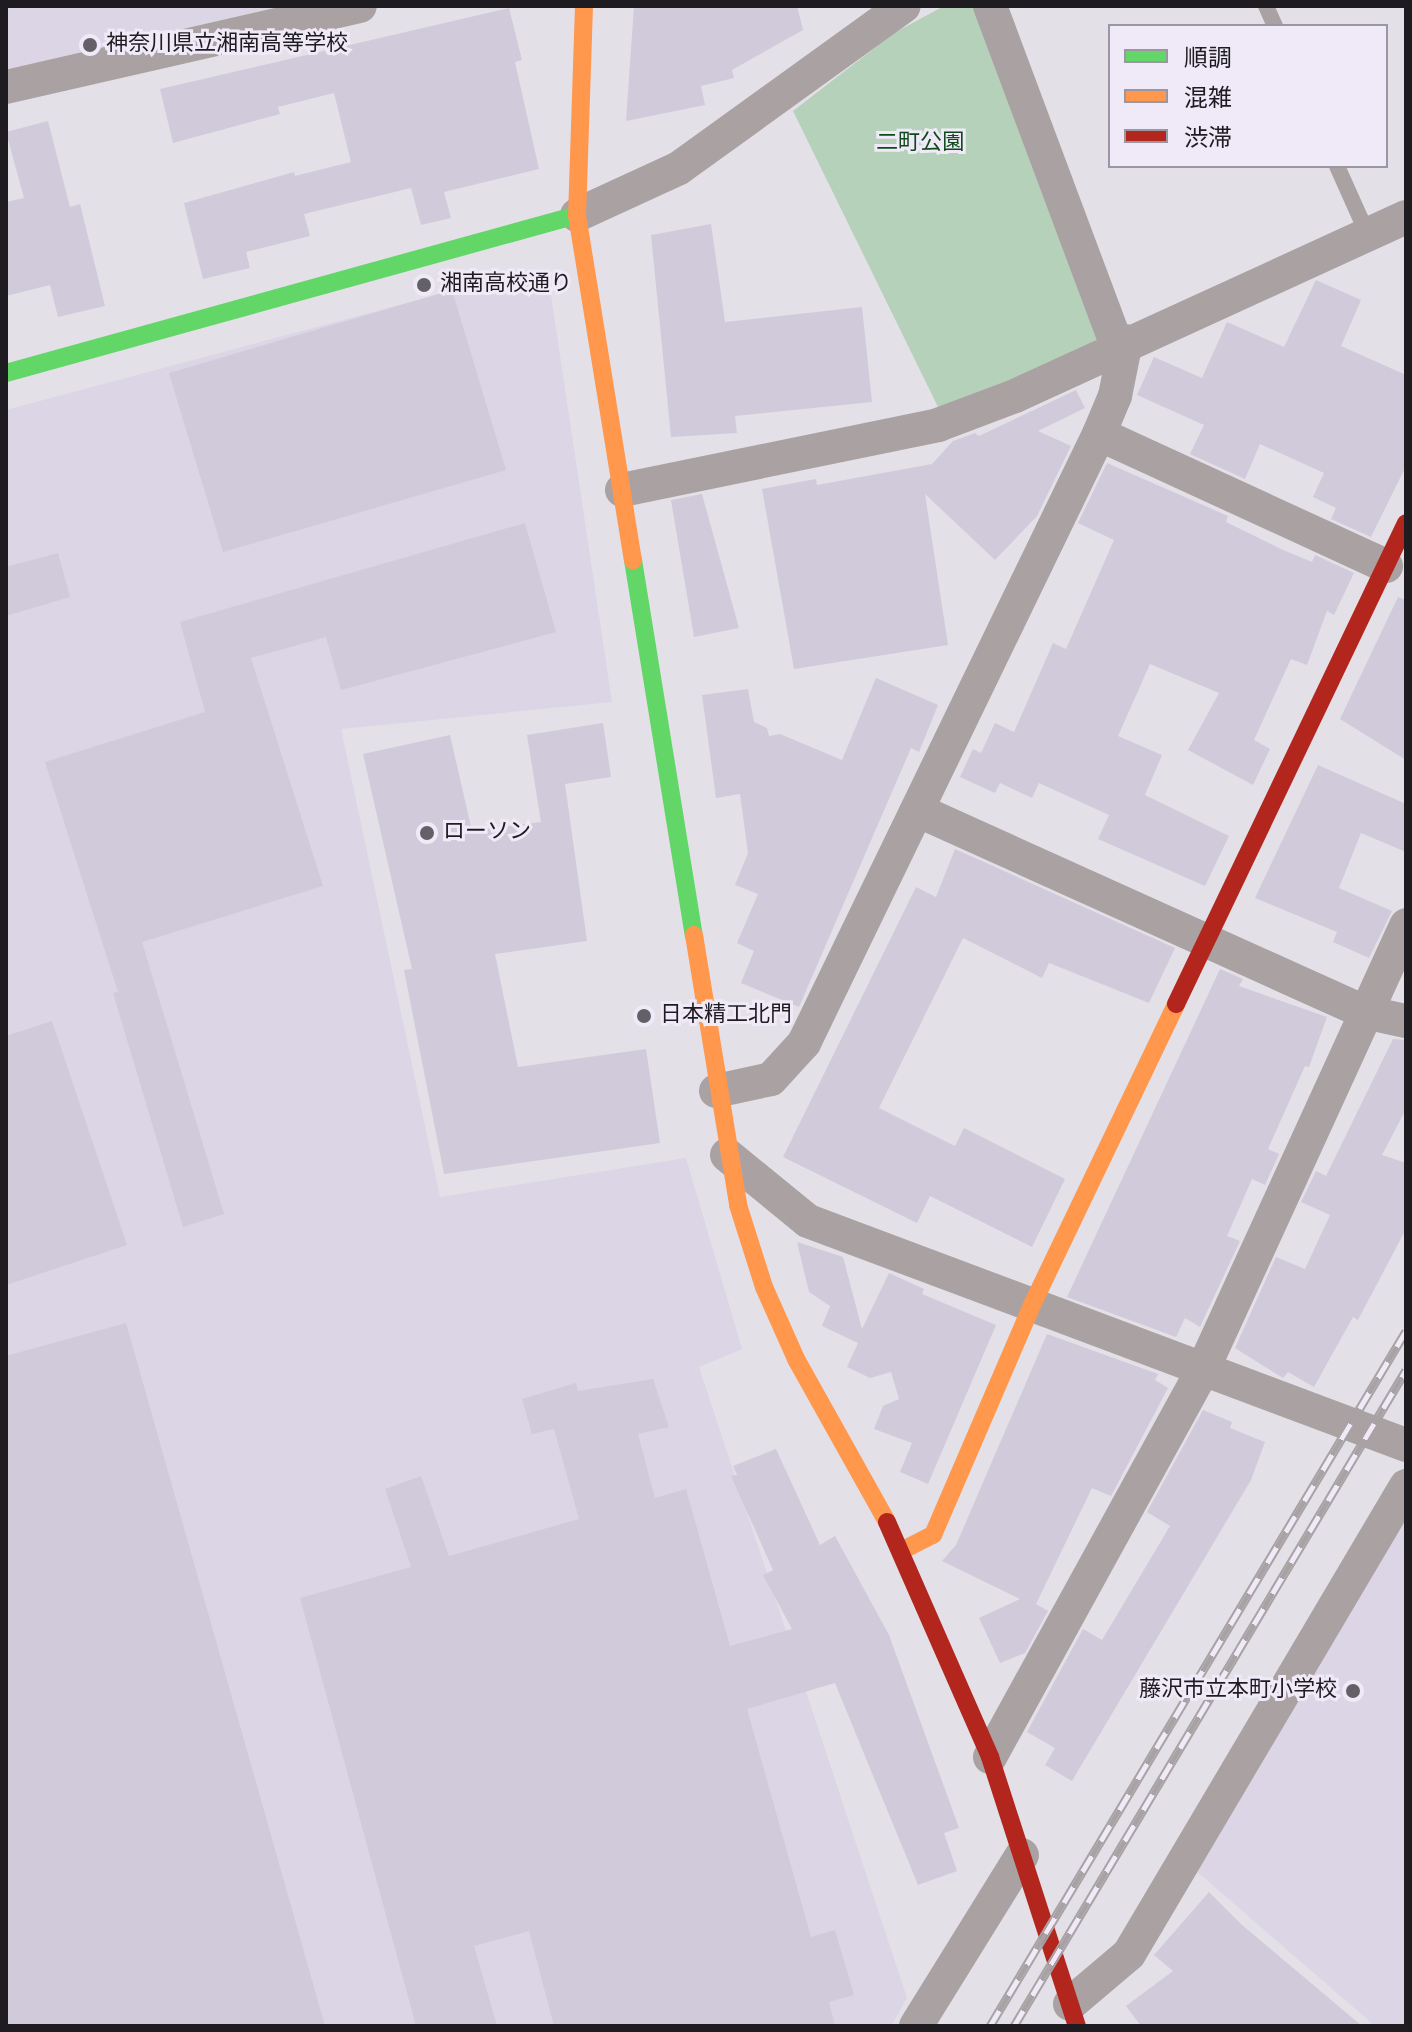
<!DOCTYPE html>
<html>
<head>
<meta charset="utf-8">
<style>
	body { margin:0 }
	#map { position:relative; width:1412px; height:2032px; overflow:hidden; background:#e3e0e8; font-family:Overpass,"Noto Sans JP",sans-serif }
	div>[style] { position:absolute }
	[style*='--x'] { left:calc(var(--x)*1px); top:calc(var(--y)*1px); width:calc(var(--w)*1px); rotate:calc(var(--a)*1deg) }
	.built>* { inset:0; background:#dbd5e5 }
	.green>* { inset:0; background:#b5d1b9 }
	.building>* { inset:0; background:#d1cadb }
	.lane>* { height:16px; margin:-8px; padding:0 8px; transform-origin:8px; border-radius:8px; background:#aaa1a2 }
	.street>* { height:34px; margin:-17px; padding:0 17px; transform-origin:17px; border-radius:17px; background:#aaa1a2 }
	.fast>* { height:18px; margin:-9px; padding:0 9px; transform-origin:9px; border-radius:9px; background:#63d668 }
	.slow>* { height:18px; margin:-9px; padding:0 9px; transform-origin:9px; border-radius:9px; background:#ff974d }
	.jam>* { height:18px; margin:-9px; padding:0 9px; transform-origin:9px; border-radius:9px; background:#b3261e }
	.rail>* { height:9px; margin-top:-4.5px; transform-origin:0; background:repeating-linear-gradient(90deg,#efe9f8 0 18px,#a8a2a5 0 36px); box-sizing:border-box; border-block:2px solid #a8a2a5 }
	.dots>* { width:22px; height:22px; translate:-50% -50%; box-sizing:border-box; border:4px solid #efe9f8; border-radius:50% }
	span { translate:-50% -50%; white-space:nowrap; text-align:center; line-height:1.15; -webkit-text-stroke:6px #efe9f8; paint-order:stroke }
	.poi-label { font-size:22px; color:#1e1c21 }
	.left { translate:0 -50%; text-align:left }
	.right { translate:-100% -50%; text-align:right }
	.park-label { font-size:22px; color:#0f4a1a }
	.frame { position:absolute; inset:0; border:8px solid #1e1c21; pointer-events:none }
	.legend { position:absolute; left:1108px; top:24px; width:280px; height:144px; box-sizing:border-box; background:#efe9f8; border:2px solid #9b97a2; margin:0; padding:10px 14px; list-style:none; font-size:24px; color:#1e1c21 }
	.legend li { display:flex; align-items:center; gap:16px; height:40px }
	.legend b { width:40px; border:2px solid #9b97a2 }
</style>
</head>
<body>
<div id="map">
	<div class="built">
		<div style="clip-path:polygon(6px 6px,342px 6px,6px 85px)"></div>
		<div style="clip-path:polygon(516px 274px,551px 295px,612px 702px,341px 729px,440px 1197px,686px 1158px,742px 1349px,699px 1367px,907px 1998px,891px 2026px,6px 2026px,6px 410px)"></div>
		<div style="clip-path:polygon(1406px 1512px,1406px 2026px,1375px 2026px,1194px 1869px)"></div>
	</div>
	<div class="green">
		<div style="clip-path:polygon(944px 6px,975px 6px,1100px 339px,1010px 384px,940px 411px,793px 111px,894px 33px)"></div>
	</div>
	<div class="building">
		<div style="clip-path:polygon(634px 6px,797px 6px,803px 30px,732px 70px,734px 78px,701px 86px,705px 105px,626px 121px)"></div>
		<div style="clip-path:polygon(509px 8px,522px 60px,515px 62px,539px 169px,444px 192px,451px 218px,421px 225px,411px 188px,304px 214px,310px 236px,246px 252px,250px 268px,203px 279px,184px 203px,294px 172px,295px 176px,351px 162px,334px 93px,278px 107px,280px 114px,173px 143px,160px 89px)"></div>
		<div style="clip-path:polygon(48px 121px,70px 207px,80px 204px,105px 306px,58px 317px,50px 285px,6px 296px,6px 202px,24px 198px,6px 132px)"></div>
		<div style="clip-path:polygon(711px 224px,725px 322px,862px 307px,872px 402px,735px 416px,737px 433px,671px 437px,651px 235px)"></div>
		<div style="clip-path:polygon(1316px 280px,1361px 300px,1341px 346px,1406px 375px,1406px 466px,1371px 537px,1331px 519px,1336px 508px,1313px 497px,1324px 473px,1260px 444px,1245px 479px,1190px 454px,1204px 425px,1137px 395px,1154px 357px,1202px 378px,1227px 322px,1284px 347px)"></div>
		<div style="clip-path:polygon(452px 290px,506px 470px,223px 552px,169px 373px)"></div>
		<div style="clip-path:polygon(1076px 390px,1085px 408px,1038px 431px,1071px 446px,1037px 516px,995px 560px,925px 494px,948px 645px,794px 669px,762px 489px,816px 479px,817px 485px,932px 464px,953px 441px,975px 433px,979px 436px)"></div>
		<div style="clip-path:polygon(1107px 463px,1228px 516px,1226px 522px,1281px 549px,1312px 562px,1315px 555px,1354px 573px,1334px 615px,1327px 611px,1307px 665px,1291px 659px,1254px 740px,1270px 749px,1253px 785px,1188px 750px,1219px 693px,1150px 664px,1118px 736px,1162px 755px,1145px 795px,1229px 836px,1205px 886px,1098px 839px,1109px 815px,1039px 783px,1032px 798px,1000px 783px,995px 793px,960px 777px,973px 749px,981px 753px,995px 723px,1014px 732px,1053px 643px,1066px 649px,1114px 540px,1078px 523px)"></div>
		<div style="clip-path:polygon(702px 494px,739px 628px,694px 637px,671px 500px)"></div>
		<div style="clip-path:polygon(525px 523px,556px 632px,341px 690px,326px 637px,251px 658px,323px 886px,142px 942px,224px 1214px,183px 1227px,113px 993px,118px 992px,45px 762px,205px 712px,180px 622px)"></div>
		<div style="clip-path:polygon(58px 553px,70px 597px,6px 616px,6px 567px)"></div>
		<div style="clip-path:polygon(1398px 597px,1406px 600px,1406px 760px,1340px 719px)"></div>
		<div style="clip-path:polygon(876px 678px,938px 705px,919px 752px,911px 748px,799px 1007px,741px 983px,754px 951px,737px 943px,758px 894px,735px 885px,748px 853px,740px 794px,716px 798px,702px 695px,748px 689px,754px 722px,767px 728px,769px 736px,780px 734px,842px 760px)"></div>
		<div style="clip-path:polygon(603px 723px,611px 777px,565px 784px,587px 941px,495px 954px,518px 1067px,646px 1049px,660px 1143px,444px 1174px,404px 970px,412px 969px,363px 754px,450px 735px,472px 831px,541px 822px,527px 735px)"></div>
		<div style="clip-path:polygon(1318px 765px,1406px 804px,1406px 852px,1361px 833px,1339px 888px,1392px 911px,1369px 958px,1333px 942px,1337px 932px,1255px 898px)"></div>
		<div style="clip-path:polygon(955px 849px,1175px 948px,1149px 1003px,1049px 963px,1042px 978px,963px 938px,879px 1108px,955px 1146px,964px 1128px,1065px 1179px,1032px 1247px,930px 1196px,917px 1223px,783px 1157px,916px 887px,936px 897px)"></div>
		<div style="clip-path:polygon(1220px 969px,1243px 979px,1239px 986px,1327px 1017px,1309px 1067px,1305px 1066px,1268px 1149px,1279px 1154px,1265px 1185px,1252px 1179px,1227px 1236px,1240px 1241px,1200px 1327px,1185px 1318px,1176px 1337px,1067px 1297px)"></div>
		<div style="clip-path:polygon(52px 1021px,127px 1245px,6px 1285px,6px 1036px)"></div>
		<div style="clip-path:polygon(1393px 1039px,1406px 1040px,1406px 1109px,1382px 1155px,1406px 1163px,1406px 1229px,1358px 1320px,1353px 1317px,1314px 1387px,1288px 1372px,1283px 1378px,1235px 1348px,1276px 1257px,1305px 1269px,1330px 1215px,1301px 1202px,1316px 1171px,1326px 1176px)"></div>
		<div style="clip-path:polygon(797px 1242px,843px 1257px,862px 1329px,889px 1273px,924px 1289px,922px 1294px,996px 1325px,928px 1484px,900px 1472px,912px 1443px,874px 1429px,883px 1406px,899px 1399px,891px 1372px,870px 1378px,847px 1367px,858px 1343px,822px 1326px,830px 1306px,809px 1292px)"></div>
		<div style="clip-path:polygon(126px 1323px,325px 2026px,6px 2026px,6px 1356px)"></div>
		<div style="clip-path:polygon(1047px 1334px,1158px 1374px,1155px 1380px,1168px 1388px,1111px 1496px,1092px 1488px,1036px 1604px,1048px 1611px,1025px 1653px,1000px 1663px,979px 1618px,1020px 1599px,942px 1561px,956px 1545px)"></div>
		<div style="clip-path:polygon(653px 1379px,669px 1427px,638px 1434px,655px 1498px,686px 1489px,730px 1646px,792px 1629px,763px 1575px,773px 1570px,731px 1476px,737px 1475px,733px 1466px,776px 1449px,820px 1545px,835px 1536px,889px 1635px,959px 1828px,944px 1833px,957px 1871px,918px 1885px,835px 1683px,747px 1709px,811px 1937px,835px 1930px,854px 1995px,829px 2002px,835px 2026px,554px 2026px,529px 1931px,474px 1946px,497px 2026px,416px 2026px,300px 1598px,411px 1567px,385px 1489px,421px 1476px,449px 1556px,579px 1519px,554px 1429px,532px 1434px,522px 1399px,576px 1383px,578px 1391px)"></div>
		<div style="clip-path:polygon(1203px 1410px,1232px 1422px,1230px 1428px,1265px 1442px,1251px 1480px,1072px 1781px,1045px 1765px,1055px 1748px,1027px 1732px,1083px 1629px,1102px 1640px,1170px 1526px,1147px 1512px)"></div>
		<div style="clip-path:polygon(1209px 1892px,1242px 1925px,1362px 2026px,1141px 2026px,1126px 2006px,1173px 1971px,1154px 1955px)"></div>
	</div>
	<div class="lane">
		<div style="--x:1266;--y:6;--w:22;--a:66"></div>
		<div style="--x:1337;--y:166;--w:73;--a:65.9"></div>
	</div>
	<div class="street">
		<div style="--x:990;--y:6;--w:362;--a:69.5"></div>
		<div style="--x:6;--y:87;--w:363;--a:-12.9"></div>
		<div style="--x:577;--y:215;--w:112;--a:-24.7"></div>
		<div style="--x:679;--y:168;--w:277;--a:-35.8"></div>
		<div style="--x:1099;--y:434;--w:316;--a:24.7"></div>
		<div style="--x:622;--y:490;--w:323;--a:-11.6"></div>
		<div style="--x:938;--y:425;--w:82;--a:-20.6"></div>
		<div style="--x:1015;--y:396;--w:430;--a:-24.6"></div>
		<div style="--x:919;--y:811;--w:488;--a:24.3"></div>
		<div style="--x:1364;--y:1012;--w:43;--a:12.1"></div>
		<div style="--x:716;--y:1091;--w:56;--a:-12.3"></div>
		<div style="--x:771;--y:1079;--w:49;--a:-47.5"></div>
		<div style="--x:804;--y:1043;--w:677;--a:-64.15"></div>
		<div style="--x:1099;--y:434;--w:41;--a:-67.2"></div>
		<div style="--x:1115;--y:396;--w:56;--a:-78.7"></div>
		<div style="--x:727;--y:1155;--w:104;--a:39.2"></div>
		<div style="--x:808;--y:1221;--w:639;--a:20.54"></div>
		<div style="--x:990;--y:1757;--w:445;--a:-61.2"></div>
		<div style="--x:1204;--y:1367;--w:486;--a:-65.4"></div>
		<div style="--x:1070;--y:2004;--w:77;--a:-40.3"></div>
		<div style="--x:1129;--y:1954;--w:544;--a:-59.38"></div>
		<div style="--x:916;--y:2026;--w:201;--a:-58.2"></div>
	</div>
	<div class="fast">
		<div style="--x:6;--y:373;--w:592;--a:-15.47"></div>
		<div style="--x:633;--y:560;--w:380;--a:80.8"></div>
	</div>
	<div class="slow">
		<div style="--x:584;--y:6;--w:209;--a:91.9"></div>
		<div style="--x:577;--y:215;--w:350;--a:80.8"></div>
		<div style="--x:694;--y:935;--w:274;--a:80.7"></div>
		<div style="--x:738;--y:1205;--w:86;--a:72.4"></div>
		<div style="--x:764;--y:1287;--w:79;--a:66"></div>
		<div style="--x:796;--y:1359;--w:187;--a:60.8"></div>
		<div style="--x:903;--y:1550;--w:34;--a:-27"></div>
		<div style="--x:933;--y:1535;--w:253;--a:-66.7"></div>
		<div style="--x:1033;--y:1303;--w:331;--a:-64.4"></div>
	</div>
	<div class="jam">
		<div style="--x:1176;--y:1004;--w:533;--a:-64.44"></div>
		<div style="--x:887;--y:1522;--w:257;--a:66.3"></div>
		<div style="--x:990;--y:1757;--w:283;--a:72.1"></div>
	</div>
	<div class="rail">
		<div style="--x:990;--y:2026;--w:810;--a:-59.1"></div>
		<div style="--x:1014;--y:2026;--w:764;--a:-59.14"></div>
	</div>
	<div class="dots">
		<div style="left:90px;top:45px;background:#636167"></div>
		<div style="left:424px;top:285px;background:#636167"></div>
		<div style="left:427px;top:833px;background:#636167"></div>
		<div style="left:644px;top:1016px;background:#636167"></div>
		<div style="left:1353px;top:1691px;background:#636167"></div>
	</div>
	<div class="poi-label">
		<span class="left" style="left:106px;top:45px">神奈川県立湘南高等学校</span>
		<span class="left" style="left:440px;top:285px">湘南高校通り</span>
		<span class="left" style="left:443px;top:833px">ローソン</span>
		<span class="left" style="left:660px;top:1016px">日本精工北門</span>
		<span class="right" style="left:1337px;top:1691px">藤沢市立本町小学校</span>
	</div>
	<div class="park-label">
		<span style="left:920px;top:144px">二町公園</span>
	</div>
	<div class="frame"></div>
	<ul class="legend">
	<li><b style="height:10px;background:#63d668"></b>順調</li>
	<li><b style="height:10px;background:#ff974d"></b>混雑</li>
	<li><b style="height:10px;background:#b3261e"></b>渋滞</li>
	</ul>
</div>
</body>
</html>
